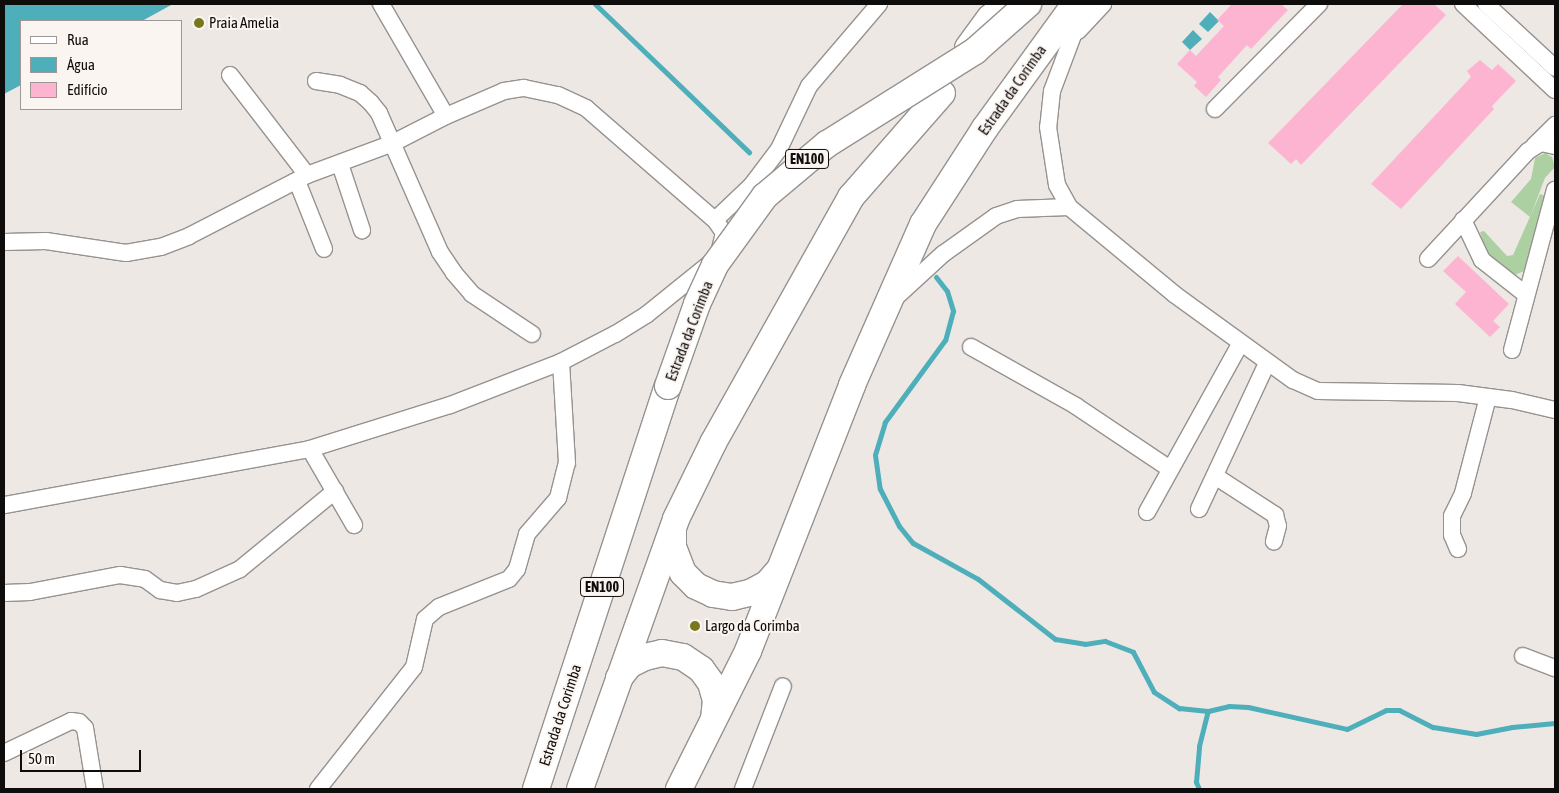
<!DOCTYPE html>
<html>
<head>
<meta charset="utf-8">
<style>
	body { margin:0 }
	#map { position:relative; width:1559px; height:793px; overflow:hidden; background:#eee8e5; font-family:"Asap Condensed",sans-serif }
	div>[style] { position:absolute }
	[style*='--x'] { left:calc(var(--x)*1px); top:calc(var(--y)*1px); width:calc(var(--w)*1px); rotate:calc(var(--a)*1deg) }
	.green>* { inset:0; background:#add0a2 }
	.water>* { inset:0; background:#4eafba }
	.stream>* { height:5px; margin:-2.5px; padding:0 2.5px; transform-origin:2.5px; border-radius:2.5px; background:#4eafba }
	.building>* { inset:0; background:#fdb4d1 }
	.roads { filter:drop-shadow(1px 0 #97928f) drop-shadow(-1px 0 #97928f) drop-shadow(0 1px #97928f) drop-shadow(0 -1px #97928f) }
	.minor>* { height:16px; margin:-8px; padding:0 8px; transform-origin:8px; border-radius:8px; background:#fff }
	.primary>* { height:26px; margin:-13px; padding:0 13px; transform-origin:13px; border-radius:13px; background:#fff }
	.bridges { filter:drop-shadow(1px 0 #97928f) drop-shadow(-1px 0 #97928f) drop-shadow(0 1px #97928f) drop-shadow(0 -1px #97928f) }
	.primary-bridge>* { height:26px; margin:-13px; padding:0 13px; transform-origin:13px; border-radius:13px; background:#fff }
	.dots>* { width:14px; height:14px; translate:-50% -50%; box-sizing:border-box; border:2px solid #fbf5f2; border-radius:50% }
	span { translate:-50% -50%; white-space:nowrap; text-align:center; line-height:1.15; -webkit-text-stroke:4px #fbf5f2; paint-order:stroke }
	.shield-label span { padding:1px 4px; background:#fbf5f2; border:1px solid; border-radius:4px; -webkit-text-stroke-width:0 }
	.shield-label { font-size:14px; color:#0f0d0c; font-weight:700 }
	.poi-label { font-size:15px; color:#0f0d0c }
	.left { translate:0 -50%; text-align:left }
	.street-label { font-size:15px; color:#0f0d0c }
	.frame { position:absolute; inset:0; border:5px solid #0f0d0c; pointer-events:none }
	.legend { position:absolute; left:20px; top:20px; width:162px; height:90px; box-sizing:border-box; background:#fbf5f2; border:1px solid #9d9896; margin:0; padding:6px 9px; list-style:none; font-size:15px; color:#0f0d0c }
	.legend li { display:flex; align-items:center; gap:10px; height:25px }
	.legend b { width:25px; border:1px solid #9d9896 }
	.scale { position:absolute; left:20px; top:750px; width:121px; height:22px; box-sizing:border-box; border:2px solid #0f0d0c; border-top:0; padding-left:6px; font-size:15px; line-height:18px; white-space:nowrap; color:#0f0d0c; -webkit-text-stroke:4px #fbf5f2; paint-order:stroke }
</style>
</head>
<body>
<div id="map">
	<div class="green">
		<div style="clip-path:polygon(1545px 153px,1552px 157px,1555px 167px,1545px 178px,1530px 217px,1511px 202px,1531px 179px,1535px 158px)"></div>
		<div style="clip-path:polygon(1540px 194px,1546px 196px,1524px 271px,1513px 276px,1487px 254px,1480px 232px,1484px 231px,1507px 256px,1513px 255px)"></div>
	</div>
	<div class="water">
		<div style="clip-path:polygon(4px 4px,173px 4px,142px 21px,21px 21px,21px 85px,4px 94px)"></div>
		<div style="clip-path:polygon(1210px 12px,1219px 21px,1208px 32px,1199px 24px)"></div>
		<div style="clip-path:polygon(1193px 30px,1202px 39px,1190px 50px,1182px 42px)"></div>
	</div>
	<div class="stream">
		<div style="--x:595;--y:4;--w:214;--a:43.9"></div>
		<div style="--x:936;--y:277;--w:18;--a:52"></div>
		<div style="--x:947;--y:291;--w:21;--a:73"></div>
		<div style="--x:953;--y:311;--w:30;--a:105"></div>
		<div style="--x:945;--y:340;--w:102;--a:126.2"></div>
		<div style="--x:885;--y:422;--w:34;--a:107"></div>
		<div style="--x:875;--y:455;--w:34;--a:82"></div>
		<div style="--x:880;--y:489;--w:42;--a:62.8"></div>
		<div style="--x:899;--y:526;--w:22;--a:51"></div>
		<div style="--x:913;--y:543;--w:74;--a:29"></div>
		<div style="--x:978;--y:579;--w:98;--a:37.9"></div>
		<div style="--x:1055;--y:639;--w:30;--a:9"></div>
		<div style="--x:1085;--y:644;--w:20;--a:-9"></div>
		<div style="--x:1105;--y:641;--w:30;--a:21"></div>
		<div style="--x:1133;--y:652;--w:45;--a:62.3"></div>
		<div style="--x:1154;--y:692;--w:30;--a:33"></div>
		<div style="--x:1179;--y:708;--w:29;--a:6"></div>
		<div style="--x:1208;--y:711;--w:22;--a:-13"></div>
		<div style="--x:1229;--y:706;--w:19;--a:3"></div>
		<div style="--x:1248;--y:707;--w:101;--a:12.5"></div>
		<div style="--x:1347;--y:729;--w:43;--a:-26"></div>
		<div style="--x:1386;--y:710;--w:13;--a:0"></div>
		<div style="--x:1399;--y:710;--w:38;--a:27"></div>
		<div style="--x:1433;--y:727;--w:44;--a:9.2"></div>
		<div style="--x:1476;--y:734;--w:37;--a:-11"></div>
		<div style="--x:1512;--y:727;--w:43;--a:-5.3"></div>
		<div style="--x:1199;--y:789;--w:8;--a:-113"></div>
		<div style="--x:1196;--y:782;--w:36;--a:-85"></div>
		<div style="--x:1199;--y:746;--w:36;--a:-76"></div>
	</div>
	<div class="building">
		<div style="clip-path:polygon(1232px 4px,1281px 4px,1288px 10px,1251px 49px,1247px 45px,1218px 77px,1221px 80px,1206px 97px,1194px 86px,1197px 82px,1177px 64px,1190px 50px,1196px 56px,1224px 26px,1217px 20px)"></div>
		<div style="clip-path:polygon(1403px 4px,1434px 4px,1446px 15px,1301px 165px,1296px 159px,1291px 164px,1268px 143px)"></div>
		<div style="clip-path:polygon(1480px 60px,1492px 70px,1498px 64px,1516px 81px,1492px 106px,1494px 109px,1401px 209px,1371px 184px,1471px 77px,1467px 71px)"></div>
		<div style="clip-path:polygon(1458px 256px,1509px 304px,1493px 321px,1500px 327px,1490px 337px,1455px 304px,1466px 292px,1443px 271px)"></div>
	</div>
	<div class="roads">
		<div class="minor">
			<div style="--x:381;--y:4;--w:129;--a:59.9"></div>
			<div style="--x:1463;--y:4;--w:126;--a:43.1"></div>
			<div style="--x:1486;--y:4;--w:94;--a:42.8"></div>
			<div style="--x:1084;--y:6;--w:91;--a:110.6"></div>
			<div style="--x:1052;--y:91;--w:36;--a:96"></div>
			<div style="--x:1048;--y:127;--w:59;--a:81.2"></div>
			<div style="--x:1057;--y:185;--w:25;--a:61"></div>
			<div style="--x:1069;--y:207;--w:136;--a:39.6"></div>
			<div style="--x:1174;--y:294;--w:147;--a:35.9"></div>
			<div style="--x:1293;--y:380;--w:27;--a:24"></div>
			<div style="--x:1318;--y:391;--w:140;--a:0.8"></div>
			<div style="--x:1458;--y:393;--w:54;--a:7.4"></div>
			<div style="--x:1512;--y:400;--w:44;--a:13.1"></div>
			<div style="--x:1078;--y:31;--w:37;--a:-47"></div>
			<div style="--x:230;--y:75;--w:126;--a:52.4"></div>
			<div style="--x:316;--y:81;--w:24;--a:9"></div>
			<div style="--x:340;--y:85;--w:22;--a:22"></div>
			<div style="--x:360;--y:93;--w:15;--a:42"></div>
			<div style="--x:371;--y:103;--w:13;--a:51"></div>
			<div style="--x:379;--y:113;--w:152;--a:66.3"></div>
			<div style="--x:440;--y:252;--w:25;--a:56"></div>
			<div style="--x:454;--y:273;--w:28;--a:49"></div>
			<div style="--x:472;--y:294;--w:72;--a:33.7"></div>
			<div style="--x:1215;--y:109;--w:148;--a:-45.3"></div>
			<div style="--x:1534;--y:146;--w:30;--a:-45"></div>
			<div style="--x:340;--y:164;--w:70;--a:71.6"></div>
			<div style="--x:297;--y:181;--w:73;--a:68.3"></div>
			<div style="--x:715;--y:220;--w:50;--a:-43.4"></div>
			<div style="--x:751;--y:186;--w:46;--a:-52.9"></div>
			<div style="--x:779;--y:149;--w:70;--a:-64.5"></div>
			<div style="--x:809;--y:86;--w:108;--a:-49.5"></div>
			<div style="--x:1463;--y:220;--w:44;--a:64.6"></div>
			<div style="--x:1482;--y:260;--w:55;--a:38.3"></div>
			<div style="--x:4;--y:242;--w:42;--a:-1.4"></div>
			<div style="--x:46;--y:241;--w:81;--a:8.5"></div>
			<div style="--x:126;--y:253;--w:36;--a:-10"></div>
			<div style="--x:161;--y:247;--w:30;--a:-21"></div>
			<div style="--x:189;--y:236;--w:133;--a:-27.3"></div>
			<div style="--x:307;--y:175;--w:92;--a:-20.4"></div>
			<div style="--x:393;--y:143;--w:59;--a:-27"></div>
			<div style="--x:446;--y:116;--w:63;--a:-23.3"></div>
			<div style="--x:504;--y:91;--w:20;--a:-9"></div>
			<div style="--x:524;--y:88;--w:35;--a:12"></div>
			<div style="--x:558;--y:95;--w:31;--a:25"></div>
			<div style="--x:586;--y:108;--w:171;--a:41"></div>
			<div style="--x:715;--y:220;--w:16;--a:55"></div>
			<div style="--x:724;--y:233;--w:25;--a:104"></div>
			<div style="--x:718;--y:257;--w:92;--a:141.1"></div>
			<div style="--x:646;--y:315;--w:36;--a:148"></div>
			<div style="--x:615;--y:334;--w:61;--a:152.6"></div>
			<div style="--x:561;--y:362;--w:119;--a:158.8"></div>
			<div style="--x:450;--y:405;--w:147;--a:162.6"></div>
			<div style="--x:310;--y:449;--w:311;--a:169.6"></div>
			<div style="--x:1428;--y:259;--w:147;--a:-47.2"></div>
			<div style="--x:1528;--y:151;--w:15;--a:-32"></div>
			<div style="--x:1541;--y:143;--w:14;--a:12"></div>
			<div style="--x:896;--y:297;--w:64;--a:-42.5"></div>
			<div style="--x:943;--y:254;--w:65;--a:-35.6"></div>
			<div style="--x:996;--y:216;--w:22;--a:-18"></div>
			<div style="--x:1017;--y:209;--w:52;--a:-2.2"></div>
			<div style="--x:971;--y:347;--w:120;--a:29.3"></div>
			<div style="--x:1076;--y:406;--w:113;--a:33.8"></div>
			<div style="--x:1512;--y:350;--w:166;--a:-75"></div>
			<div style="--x:310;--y:449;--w:88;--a:59.9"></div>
			<div style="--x:1215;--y:476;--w:72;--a:33"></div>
			<div style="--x:1275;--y:515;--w:11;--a:75"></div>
			<div style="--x:1278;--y:526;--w:16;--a:105"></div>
			<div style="--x:1199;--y:509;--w:161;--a:-65"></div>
			<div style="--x:1147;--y:512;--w:192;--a:-61"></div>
			<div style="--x:1458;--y:549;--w:15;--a:-113"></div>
			<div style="--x:1452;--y:535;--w:19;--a:-90"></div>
			<div style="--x:1452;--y:516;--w:25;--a:-64"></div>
			<div style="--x:1463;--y:493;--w:99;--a:-75.4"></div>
			<div style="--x:4;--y:593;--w:26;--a:-2"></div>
			<div style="--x:30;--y:592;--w:92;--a:-10.7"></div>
			<div style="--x:120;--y:575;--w:25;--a:9"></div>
			<div style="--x:145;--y:579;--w:19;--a:36"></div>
			<div style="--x:160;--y:590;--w:17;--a:10"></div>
			<div style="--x:177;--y:593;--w:19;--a:-12"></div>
			<div style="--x:196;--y:589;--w:48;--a:-24.4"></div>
			<div style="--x:240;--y:569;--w:123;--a:-39.4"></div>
			<div style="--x:1523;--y:656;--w:34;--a:21"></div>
			<div style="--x:4;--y:753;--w:74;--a:-25.5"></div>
			<div style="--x:71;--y:721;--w:8;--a:7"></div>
			<div style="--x:79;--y:722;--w:8;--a:45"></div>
			<div style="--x:85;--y:728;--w:62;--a:80.7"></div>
			<div style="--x:318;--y:789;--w:155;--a:-51.8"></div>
			<div style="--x:414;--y:667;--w:49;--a:-77.1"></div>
			<div style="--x:425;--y:619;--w:18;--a:-41"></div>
			<div style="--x:439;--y:607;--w:75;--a:-21.8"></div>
			<div style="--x:509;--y:579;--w:13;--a:-51"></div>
			<div style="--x:517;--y:569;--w:36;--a:-74"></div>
			<div style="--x:527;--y:534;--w:48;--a:-49.3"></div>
			<div style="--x:558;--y:498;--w:36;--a:-76"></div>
			<div style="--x:567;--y:463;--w:101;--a:-93.4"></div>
			<div style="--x:743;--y:789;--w:110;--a:-68.8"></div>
		</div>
		<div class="primary">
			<div style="--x:968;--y:48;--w:37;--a:-54"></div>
			<div style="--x:990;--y:18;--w:21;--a:-41"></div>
			<div style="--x:673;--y:529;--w:18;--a:90"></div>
			<div style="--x:673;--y:547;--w:28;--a:69"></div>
			<div style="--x:683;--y:573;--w:18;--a:45"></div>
			<div style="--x:696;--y:586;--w:19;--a:25"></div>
			<div style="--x:713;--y:594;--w:19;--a:9"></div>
			<div style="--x:732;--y:597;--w:18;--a:-13"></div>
			<div style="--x:750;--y:593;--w:19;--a:-28"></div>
			<div style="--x:767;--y:584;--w:18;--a:-49"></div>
			<div style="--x:619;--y:678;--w:16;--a:-52"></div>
			<div style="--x:629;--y:665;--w:18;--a:-27"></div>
			<div style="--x:645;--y:657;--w:17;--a:-13"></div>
			<div style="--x:662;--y:653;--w:21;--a:11"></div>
			<div style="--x:683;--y:657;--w:22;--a:34"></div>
			<div style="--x:701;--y:669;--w:17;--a:54"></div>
			<div style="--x:711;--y:683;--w:18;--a:74"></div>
			<div style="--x:716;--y:700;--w:18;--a:96"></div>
			<div style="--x:536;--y:789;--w:424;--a:-71.9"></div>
			<div style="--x:580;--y:789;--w:287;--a:-70.4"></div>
			<div style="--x:676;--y:519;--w:85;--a:-64"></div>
			<div style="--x:713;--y:443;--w:282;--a:-60.7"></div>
			<div style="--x:851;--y:197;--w:138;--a:-48.8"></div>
			<div style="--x:679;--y:789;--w:154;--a:-63.4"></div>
			<div style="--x:748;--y:651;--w:286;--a:-68.6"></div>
			<div style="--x:852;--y:385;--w:176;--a:-66.2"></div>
			<div style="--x:923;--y:224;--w:114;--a:-57.1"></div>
			<div style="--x:985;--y:128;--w:153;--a:-54"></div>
		</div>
	</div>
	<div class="bridges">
		<div class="primary-bridge">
			<div style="--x:668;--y:386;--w:87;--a:-70.5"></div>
			<div style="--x:697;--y:304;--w:43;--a:-65.2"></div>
			<div style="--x:715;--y:265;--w:85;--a:-54.1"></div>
			<div style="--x:765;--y:196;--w:81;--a:-40"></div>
			<div style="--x:827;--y:144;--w:175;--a:-32.1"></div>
			<div style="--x:975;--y:51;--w:71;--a:-41.6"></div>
		</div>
	</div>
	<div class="dots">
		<div style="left:199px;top:23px;background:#79771d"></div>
		<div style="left:695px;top:626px;background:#79771d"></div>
	</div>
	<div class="shield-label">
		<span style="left:807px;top:159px">EN100</span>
		<span style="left:602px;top:587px">EN100</span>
	</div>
	<div class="poi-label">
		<span class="left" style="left:209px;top:23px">Praia Amelia</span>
		<span class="left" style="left:705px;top:626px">Largo da Corimba</span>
	</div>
	<div class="street-label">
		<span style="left:1012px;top:90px;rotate:-55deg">Estrada da Corimba</span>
		<span style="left:689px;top:331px;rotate:-69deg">Estrada da Corimba</span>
		<span style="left:560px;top:715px;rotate:-72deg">Estrada da Corimba</span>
	</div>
	<div class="frame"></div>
	<ul class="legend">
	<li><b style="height:6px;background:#fff"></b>Rua</li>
	<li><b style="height:14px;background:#4eafba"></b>Água</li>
	<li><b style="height:14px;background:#fdb4d1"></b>Edifício</li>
	</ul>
	<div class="scale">50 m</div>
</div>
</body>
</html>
